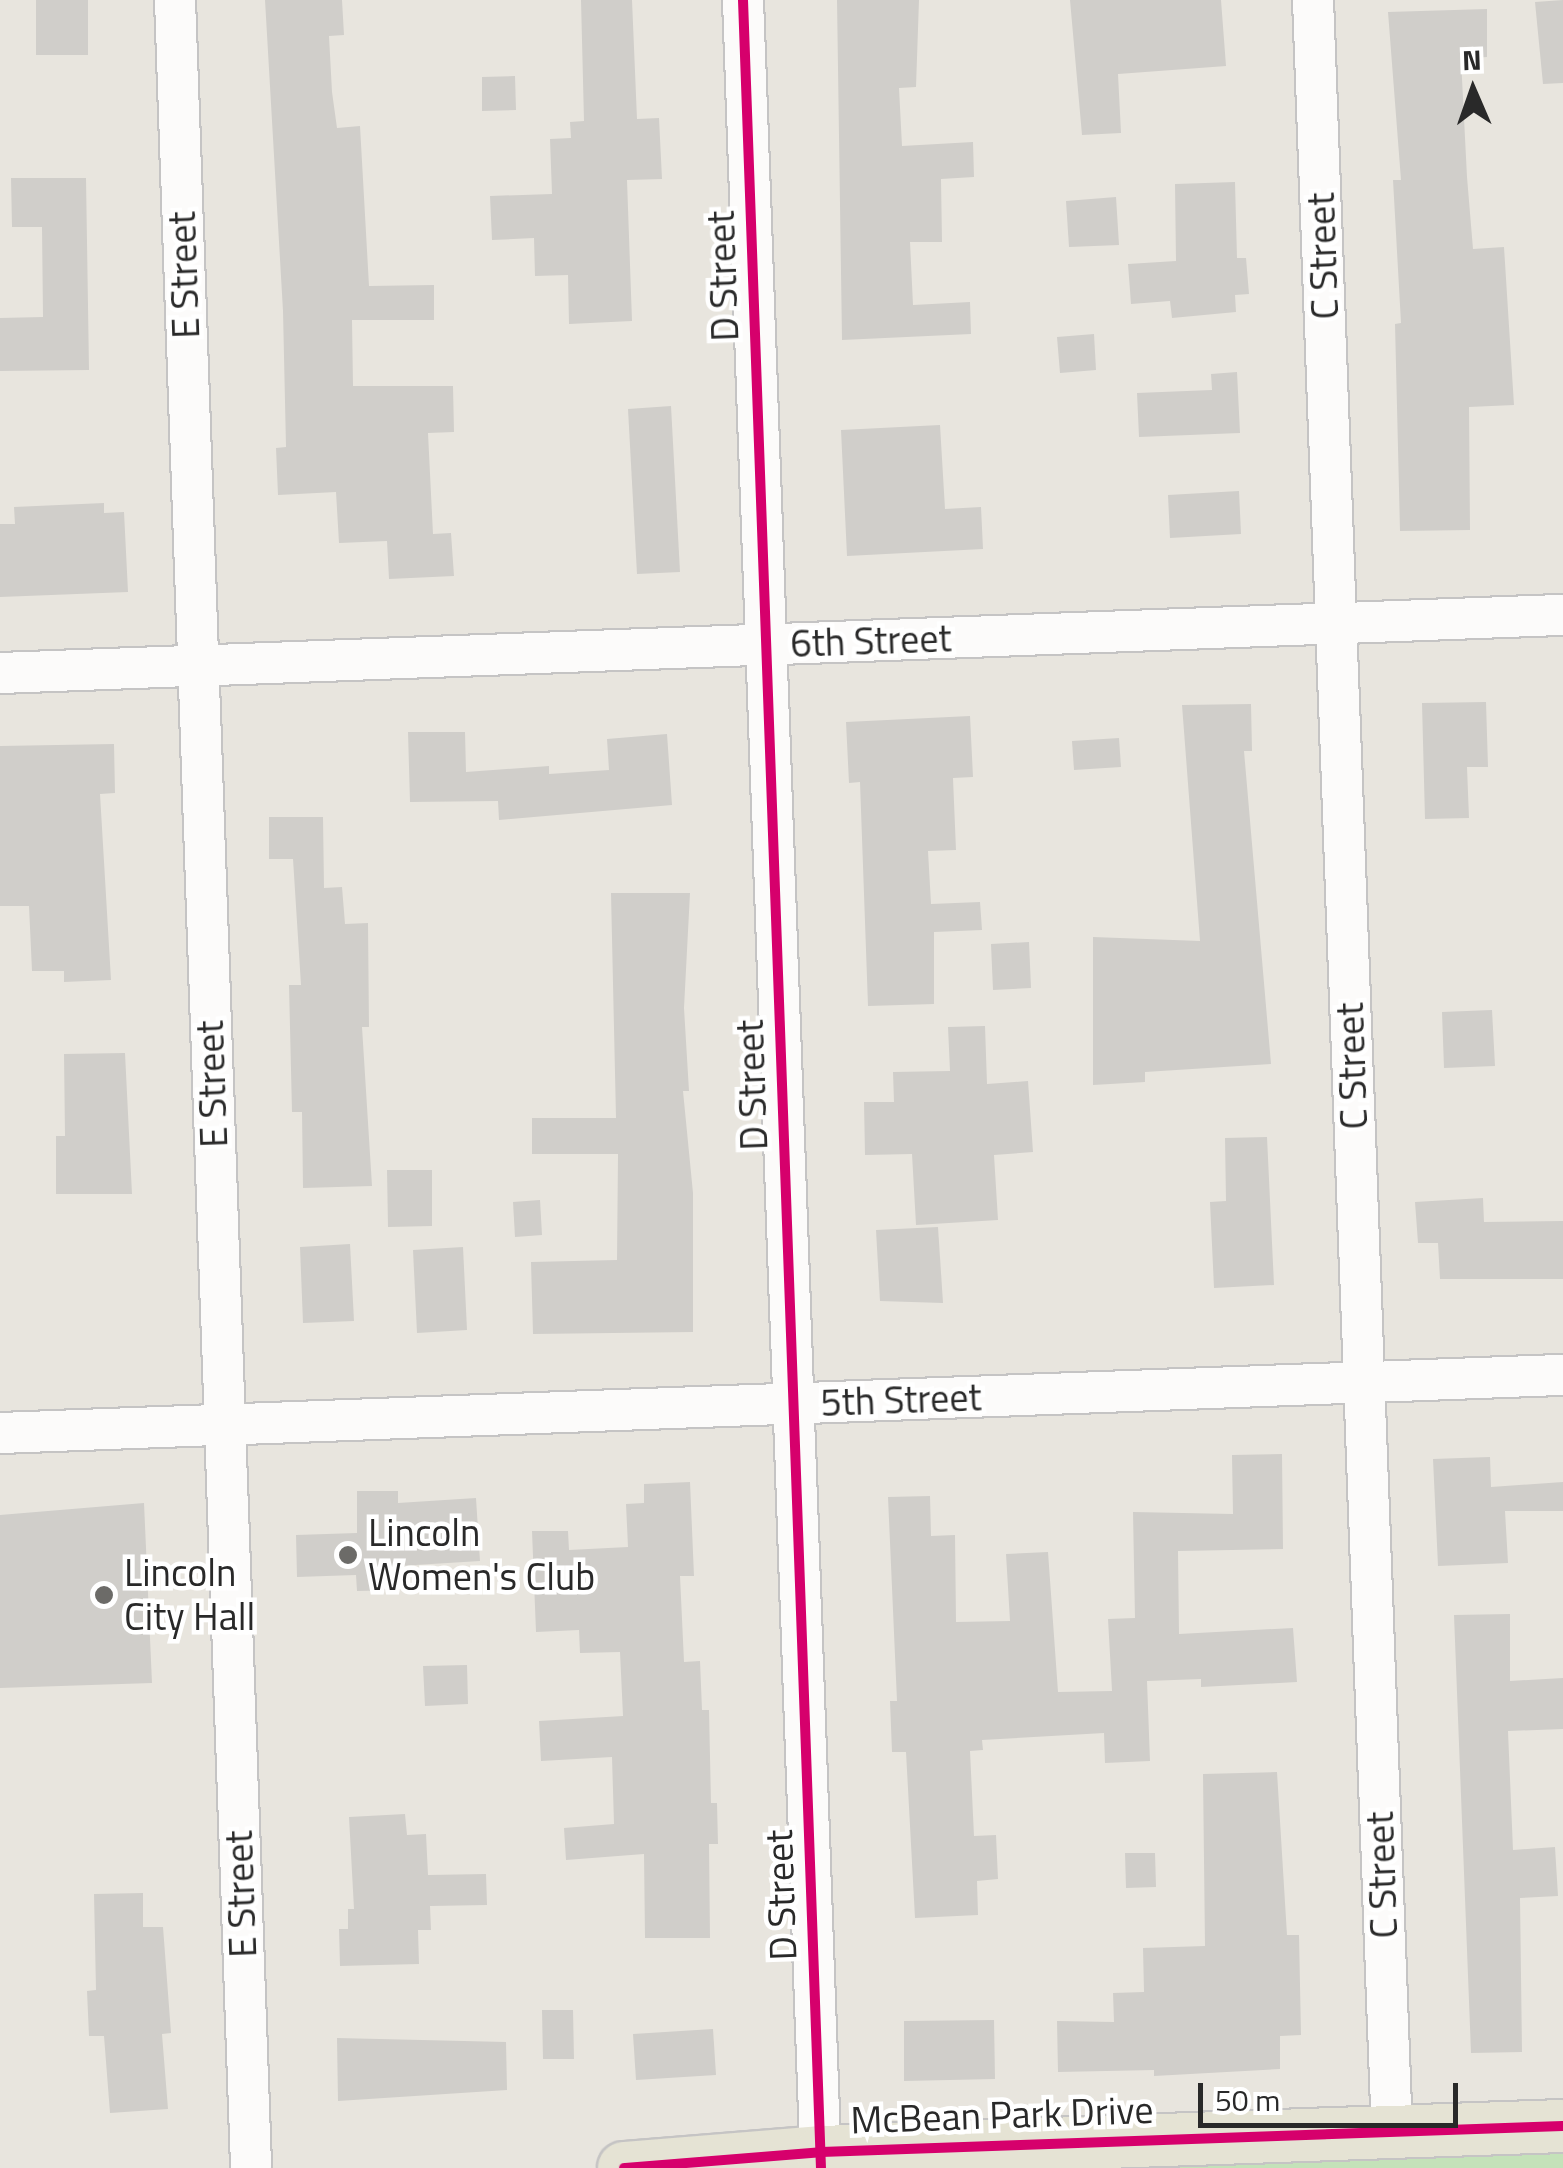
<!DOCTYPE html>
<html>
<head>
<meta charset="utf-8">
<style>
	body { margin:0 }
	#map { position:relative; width:1563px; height:2168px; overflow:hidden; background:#e8e5de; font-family:"Titillium Web",sans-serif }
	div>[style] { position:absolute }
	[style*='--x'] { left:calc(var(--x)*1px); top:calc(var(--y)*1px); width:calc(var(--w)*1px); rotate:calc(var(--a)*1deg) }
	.green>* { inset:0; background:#c4e2b9 }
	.building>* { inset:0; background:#d0ceca }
	.roads { filter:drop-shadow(2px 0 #c5c4c4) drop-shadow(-2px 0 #c5c4c4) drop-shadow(0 2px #c5c4c4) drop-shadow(0 -2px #c5c4c4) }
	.minor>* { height:40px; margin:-20px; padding:0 20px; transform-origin:20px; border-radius:20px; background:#fcfbfa }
	.major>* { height:52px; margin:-26px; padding:0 26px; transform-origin:26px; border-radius:26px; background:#e5e3d4 }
	.cycleway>* { height:10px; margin:-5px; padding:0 5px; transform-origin:5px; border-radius:5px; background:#d6006c }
	.dots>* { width:28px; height:28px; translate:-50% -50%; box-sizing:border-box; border:5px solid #fff; border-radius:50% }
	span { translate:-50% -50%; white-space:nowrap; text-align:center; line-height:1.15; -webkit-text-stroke:9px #fff; paint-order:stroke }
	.street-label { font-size:38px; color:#292929 }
	.poi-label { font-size:38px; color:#292929 }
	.left { translate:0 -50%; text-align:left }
	.north { position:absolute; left:1423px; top:40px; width:100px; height:100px; -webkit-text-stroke:8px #fff; paint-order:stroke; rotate:358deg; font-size:28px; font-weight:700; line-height:40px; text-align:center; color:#292929 }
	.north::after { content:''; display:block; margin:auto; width:35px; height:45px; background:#292929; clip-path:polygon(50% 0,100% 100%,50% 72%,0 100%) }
	.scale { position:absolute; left:1198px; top:2083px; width:260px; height:45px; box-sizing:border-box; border:5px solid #292929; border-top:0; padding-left:12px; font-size:30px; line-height:35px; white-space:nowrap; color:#292929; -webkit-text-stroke:8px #fff; paint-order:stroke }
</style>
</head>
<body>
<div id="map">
	<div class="green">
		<div style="clip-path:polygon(1563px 2148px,1563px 2168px,955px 2168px)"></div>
	</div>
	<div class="building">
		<div style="clip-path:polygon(36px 0,88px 0,88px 55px,36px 55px)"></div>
		<div style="clip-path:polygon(265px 0,342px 0,344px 35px,329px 36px,332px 92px,337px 128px,360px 126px,369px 286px,434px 285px,434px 320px,352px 320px,353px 386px,453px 386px,454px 432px,428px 433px,433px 534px,451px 533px,454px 576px,389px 579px,387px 541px,339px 543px,336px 492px,278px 495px,276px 448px,286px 447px,283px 311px)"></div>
		<div style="clip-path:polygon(581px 0,632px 0,637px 119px,659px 118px,662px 179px,627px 180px,632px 321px,569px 324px,568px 275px,535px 276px,534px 238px,492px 240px,490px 196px,552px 194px,550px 139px,571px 138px,570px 122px,584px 121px)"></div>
		<div style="clip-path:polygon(837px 0,919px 0,916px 87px,899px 88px,902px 146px,973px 142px,974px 177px,941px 179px,942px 242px,910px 242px,913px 305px,970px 302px,971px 334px,842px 340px)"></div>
		<div style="clip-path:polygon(1070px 0,1221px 0,1226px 66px,1118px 74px,1121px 133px,1082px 135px)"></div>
		<div style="clip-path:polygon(1563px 0,1563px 83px,1543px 84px,1535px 2px)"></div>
		<div style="clip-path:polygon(1487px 9px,1487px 57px,1461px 59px,1467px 177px,1473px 249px,1504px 247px,1514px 405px,1469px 407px,1470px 530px,1400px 531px,1395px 324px,1401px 323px,1393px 180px,1401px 180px,1388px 12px)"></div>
		<div style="clip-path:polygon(515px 76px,516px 110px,482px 111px,482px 77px)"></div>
		<div style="clip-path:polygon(11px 178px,86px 178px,89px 370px,0 371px,0 318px,43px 317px,42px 227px,12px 227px)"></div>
		<div style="clip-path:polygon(1235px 182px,1237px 258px,1246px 258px,1249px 294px,1235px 295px,1236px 312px,1172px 318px,1170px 301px,1131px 304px,1128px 264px,1176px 261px,1175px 184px)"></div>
		<div style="clip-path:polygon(1116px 197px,1119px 245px,1069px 247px,1066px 201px)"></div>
		<div style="clip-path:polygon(1094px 334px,1096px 370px,1060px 373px,1057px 337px)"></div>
		<div style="clip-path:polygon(1237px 372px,1240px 433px,1139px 437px,1137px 393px,1212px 390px,1211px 374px)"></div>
		<div style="clip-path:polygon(671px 406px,680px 572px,637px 574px,628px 409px)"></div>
		<div style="clip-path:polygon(940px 425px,945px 509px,981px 507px,983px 549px,847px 556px,841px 430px)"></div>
		<div style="clip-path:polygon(1239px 491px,1241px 534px,1170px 538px,1168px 495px)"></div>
		<div style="clip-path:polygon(104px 503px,104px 513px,124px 512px,128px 592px,0 597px,0 524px,15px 524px,14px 507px)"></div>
		<div style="clip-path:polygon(1486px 702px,1488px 767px,1467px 767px,1469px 818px,1425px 819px,1422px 703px)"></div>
		<div style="clip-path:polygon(1251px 704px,1252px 751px,1244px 751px,1271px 1064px,1145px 1072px,1145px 1082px,1093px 1085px,1093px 937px,1200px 941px,1182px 705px)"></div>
		<div style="clip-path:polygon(970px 716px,973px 777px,953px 778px,956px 850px,928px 851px,931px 904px,980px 902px,982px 930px,934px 932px,934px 1004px,868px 1006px,860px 782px,849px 783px,846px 722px)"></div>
		<div style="clip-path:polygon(408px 732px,465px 732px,466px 772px,549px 766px,549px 774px,609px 770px,607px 739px,667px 734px,672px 805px,499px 820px,498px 801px,410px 802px)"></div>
		<div style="clip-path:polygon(1119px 738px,1121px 767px,1074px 770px,1072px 741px)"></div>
		<div style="clip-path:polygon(114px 744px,115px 793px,100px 794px,111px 980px,64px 982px,64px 971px,32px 971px,29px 906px,0 906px,0 746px)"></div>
		<div style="clip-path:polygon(269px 817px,323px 817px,324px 888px,342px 887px,345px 924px,368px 923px,369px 1027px,362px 1027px,372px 1186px,303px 1188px,302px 1112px,292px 1112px,289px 985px,301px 985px,293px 859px,269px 859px)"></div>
		<div style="clip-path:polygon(611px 893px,690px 893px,684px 1008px,689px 1091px,683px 1091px,693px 1193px,693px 1332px,533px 1334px,531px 1262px,617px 1260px,618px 1154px,532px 1154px,532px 1118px,616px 1118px)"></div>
		<div style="clip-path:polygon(1029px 942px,1031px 988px,993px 990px,991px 944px)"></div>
		<div style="clip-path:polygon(1492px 1010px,1495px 1066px,1444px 1068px,1442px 1012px)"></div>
		<div style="clip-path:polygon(985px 1026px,987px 1084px,1028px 1081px,1033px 1152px,994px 1155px,998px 1220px,916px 1225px,912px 1154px,865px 1155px,864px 1102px,894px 1102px,893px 1072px,950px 1071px,948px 1027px)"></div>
		<div style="clip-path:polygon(125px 1053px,132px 1194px,56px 1194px,56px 1136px,65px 1136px,64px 1054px)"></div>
		<div style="clip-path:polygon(1267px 1137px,1274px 1285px,1214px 1288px,1210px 1202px,1226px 1201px,1225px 1138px)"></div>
		<div style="clip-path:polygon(387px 1170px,432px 1170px,432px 1226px,388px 1227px)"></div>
		<div style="clip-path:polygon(1483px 1198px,1484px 1222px,1563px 1221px,1563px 1279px,1440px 1279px,1438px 1243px,1418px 1243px,1415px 1202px)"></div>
		<div style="clip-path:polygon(540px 1200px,542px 1235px,515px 1237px,513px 1202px)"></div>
		<div style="clip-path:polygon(938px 1227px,943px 1303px,880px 1301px,876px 1230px)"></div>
		<div style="clip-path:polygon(350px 1244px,354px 1321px,303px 1323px,300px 1247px)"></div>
		<div style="clip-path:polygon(463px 1247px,467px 1330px,417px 1333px,413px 1250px)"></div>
		<div style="clip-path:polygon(1282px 1454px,1283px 1549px,1178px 1551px,1179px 1634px,1293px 1628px,1297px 1682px,1201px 1687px,1201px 1679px,1147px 1681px,1150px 1761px,1105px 1763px,1104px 1733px,982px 1740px,983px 1750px,970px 1751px,974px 1836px,996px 1835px,998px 1879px,977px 1881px,978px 1915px,915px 1918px,906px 1752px,892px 1752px,890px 1701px,897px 1701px,888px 1497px,930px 1496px,931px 1536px,955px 1535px,956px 1622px,1010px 1621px,1006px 1554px,1048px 1552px,1058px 1692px,1112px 1691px,1108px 1619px,1135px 1618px,1133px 1512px,1233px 1514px,1232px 1455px)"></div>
		<div style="clip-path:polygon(1490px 1457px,1491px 1487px,1563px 1482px,1563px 1511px,1505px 1511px,1508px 1563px,1438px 1566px,1433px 1459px)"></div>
		<div style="clip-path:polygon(690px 1482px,694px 1576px,680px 1576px,684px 1662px,700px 1661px,702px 1710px,709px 1710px,711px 1803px,717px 1803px,718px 1844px,709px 1844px,710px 1938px,645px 1938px,644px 1854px,566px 1860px,564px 1828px,614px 1824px,612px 1757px,541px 1761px,539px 1721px,623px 1716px,620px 1652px,580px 1653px,579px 1630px,536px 1632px,532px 1531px,568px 1531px,569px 1550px,628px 1547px,626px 1504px,644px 1503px,644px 1484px)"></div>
		<div style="clip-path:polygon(357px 1491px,398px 1491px,398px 1503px,476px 1498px,480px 1561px,399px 1566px,400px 1590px,357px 1591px,356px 1575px,297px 1577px,296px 1535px,357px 1533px)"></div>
		<div style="clip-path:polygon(144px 1503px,152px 1683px,0 1688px,0 1515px)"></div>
		<div style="clip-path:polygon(1510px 1614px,1510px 1681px,1563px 1678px,1563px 1729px,1508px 1731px,1513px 1850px,1555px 1847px,1558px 1896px,1520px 1898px,1522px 2052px,1471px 2053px,1454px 1615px)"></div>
		<div style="clip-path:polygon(467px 1665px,468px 1704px,425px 1706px,423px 1666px)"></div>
		<div style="clip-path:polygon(1277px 1772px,1287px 1935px,1299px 1935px,1301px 2035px,1280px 2036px,1280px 2069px,1154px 2076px,1154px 2070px,1058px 2072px,1057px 2021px,1114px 2022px,1113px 1993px,1144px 1992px,1143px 1948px,1205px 1946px,1203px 1774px)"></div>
		<div style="clip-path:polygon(405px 1814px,407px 1835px,426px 1834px,428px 1875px,486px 1874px,487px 1905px,430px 1906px,431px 1930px,418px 1930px,419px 1964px,340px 1966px,339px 1929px,348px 1929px,348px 1909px,354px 1909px,349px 1817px)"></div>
		<div style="clip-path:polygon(1125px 1853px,1155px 1853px,1156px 1887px,1126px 1888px)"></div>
		<div style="clip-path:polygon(143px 1893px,143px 1927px,163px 1927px,171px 2033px,162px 2034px,168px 2109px,110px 2113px,104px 2036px,89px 2036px,87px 1991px,96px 1990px,94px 1894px)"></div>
		<div style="clip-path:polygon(542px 2010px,573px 2010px,574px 2059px,543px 2059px)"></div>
		<div style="clip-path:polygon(994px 2020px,995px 2079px,904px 2081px,904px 2021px)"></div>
		<div style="clip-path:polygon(713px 2029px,716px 2075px,636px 2080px,633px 2034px)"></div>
		<div style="clip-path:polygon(337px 2038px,506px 2042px,507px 2090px,338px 2101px)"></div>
	</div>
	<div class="roads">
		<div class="minor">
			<div style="--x:175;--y:0;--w:2169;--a:87.99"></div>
			<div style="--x:743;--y:0;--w:2169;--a:87.94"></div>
			<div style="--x:1313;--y:0;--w:2132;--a:87.88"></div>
			<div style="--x:0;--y:673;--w:1564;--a:-2.13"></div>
			<div style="--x:0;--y:1433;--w:1564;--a:-2.13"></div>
		</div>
		<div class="major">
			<div style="--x:624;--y:2168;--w:198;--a:-4.6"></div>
			<div style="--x:821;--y:2152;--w:742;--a:-2.01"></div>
		</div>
	</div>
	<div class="cycleway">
		<div style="--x:743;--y:0;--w:2169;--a:87.94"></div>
		<div style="--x:624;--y:2168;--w:198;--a:-4.6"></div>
		<div style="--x:821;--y:2152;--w:742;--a:-2.01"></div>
	</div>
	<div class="dots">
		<div style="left:348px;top:1555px;background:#6c6b68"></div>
		<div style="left:104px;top:1595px;background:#6c6b68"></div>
	</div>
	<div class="street-label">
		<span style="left:1323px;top:256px;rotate:-92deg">C Street</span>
		<span style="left:184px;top:275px;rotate:-92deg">E Street</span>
		<span style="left:723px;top:276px;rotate:-92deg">D Street</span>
		<span style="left:871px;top:641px;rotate:-2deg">6th Street</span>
		<span style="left:1352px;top:1066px;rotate:-92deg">C Street</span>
		<span style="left:212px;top:1084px;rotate:-92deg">E Street</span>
		<span style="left:752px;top:1085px;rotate:-92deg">D Street</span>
		<span style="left:901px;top:1400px;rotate:-2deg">5th Street</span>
		<span style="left:1382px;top:1875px;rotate:-92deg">C Street</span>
		<span style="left:241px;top:1894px;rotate:-92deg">E Street</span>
		<span style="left:781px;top:1895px;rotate:-92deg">D Street</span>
		<span style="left:1002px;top:2115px;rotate:-2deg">McBean Park Drive</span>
	</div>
	<div class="poi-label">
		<span class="left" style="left:368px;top:1555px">Lincoln<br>Women's Club</span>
		<span class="left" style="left:124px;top:1595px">Lincoln<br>City Hall</span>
	</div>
	<div class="north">N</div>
	<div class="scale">50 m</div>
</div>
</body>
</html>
